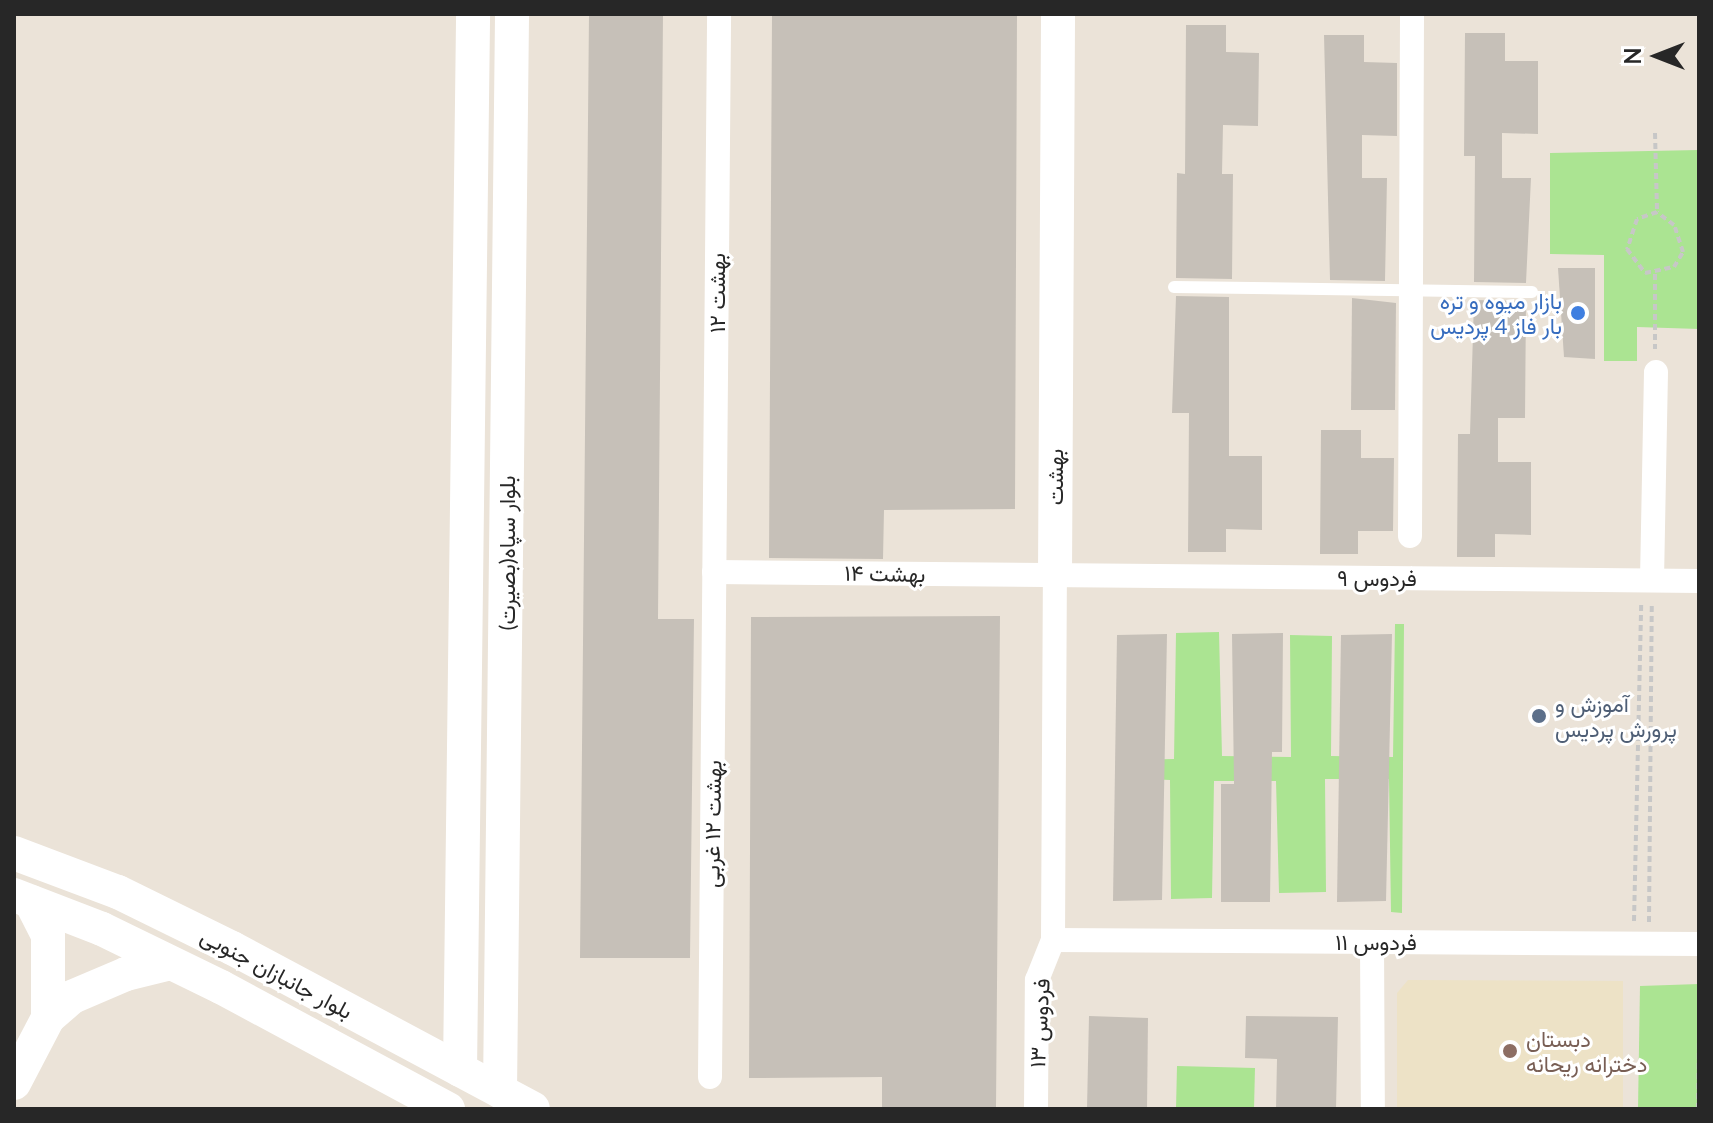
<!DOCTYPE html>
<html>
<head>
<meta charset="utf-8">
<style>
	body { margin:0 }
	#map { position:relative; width:1713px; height:1123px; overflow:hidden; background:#ebe3d8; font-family:Lato,Vazirmatn,sans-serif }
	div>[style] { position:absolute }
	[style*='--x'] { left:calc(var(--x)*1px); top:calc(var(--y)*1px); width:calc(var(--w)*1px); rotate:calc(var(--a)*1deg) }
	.education>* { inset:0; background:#ede2c6 }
	.green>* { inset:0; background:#abe492 }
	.building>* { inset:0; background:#c6c0b8 }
	.path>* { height:4px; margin-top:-2px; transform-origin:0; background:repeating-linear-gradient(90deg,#c7c7c7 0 6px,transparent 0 10px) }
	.lane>* { height:12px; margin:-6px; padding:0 6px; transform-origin:6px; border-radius:6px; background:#fff }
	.street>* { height:24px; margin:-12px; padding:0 12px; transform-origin:12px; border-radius:12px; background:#fff }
	.secondary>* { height:34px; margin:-17px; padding:0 17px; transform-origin:17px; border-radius:17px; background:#fff }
	.dots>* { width:22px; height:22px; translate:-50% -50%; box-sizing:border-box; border:4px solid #fff; border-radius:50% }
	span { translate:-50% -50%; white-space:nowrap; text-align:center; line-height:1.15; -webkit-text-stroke:6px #fff; paint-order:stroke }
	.street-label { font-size:22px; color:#272727 }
	.shop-label { font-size:22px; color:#366cbe }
	.right { translate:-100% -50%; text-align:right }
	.service-label { font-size:22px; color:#4e5e75 }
	.left { translate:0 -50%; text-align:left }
	.education-label { font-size:22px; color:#785e54 }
	.frame { position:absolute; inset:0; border:16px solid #272727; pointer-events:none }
	.north { position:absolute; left:1617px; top:16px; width:80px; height:80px; -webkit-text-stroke:6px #fff; paint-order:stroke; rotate:270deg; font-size:22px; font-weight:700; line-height:32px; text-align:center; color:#272727 }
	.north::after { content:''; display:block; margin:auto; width:28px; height:36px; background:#272727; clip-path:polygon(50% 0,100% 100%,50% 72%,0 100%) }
</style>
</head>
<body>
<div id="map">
	<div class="education">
		<div style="clip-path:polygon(1408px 980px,1623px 981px,1623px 1109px,1397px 1109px,1397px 993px)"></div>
	</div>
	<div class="green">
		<div style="clip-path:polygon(1699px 150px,1699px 329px,1637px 327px,1637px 361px,1604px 361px,1604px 255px,1550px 254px,1550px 153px)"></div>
		<div style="clip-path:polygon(1395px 624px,1404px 624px,1402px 913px,1391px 912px,1389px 779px,1325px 779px,1326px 892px,1279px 893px,1276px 781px,1214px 781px,1212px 898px,1171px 899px,1170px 780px,1124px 778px,1123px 760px,1174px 759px,1176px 633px,1219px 632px,1222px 756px,1291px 757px,1290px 635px,1332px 636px,1331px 756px,1393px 757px)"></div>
		<div style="clip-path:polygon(1699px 984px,1699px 1109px,1638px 1109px,1640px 986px)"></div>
		<div style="clip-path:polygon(1177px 1066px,1255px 1068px,1254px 1109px,1176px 1109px)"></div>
	</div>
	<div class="building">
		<div style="clip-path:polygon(589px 14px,663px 14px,658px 619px,694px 619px,690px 958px,580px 958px)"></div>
		<div style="clip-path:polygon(772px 14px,1017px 14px,1015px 509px,884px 510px,883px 559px,769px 558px)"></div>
		<div style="clip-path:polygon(1186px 25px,1226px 25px,1226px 52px,1259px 53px,1258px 126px,1223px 125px,1222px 174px,1233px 174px,1232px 279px,1176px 278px,1177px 173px,1185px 174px)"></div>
		<div style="clip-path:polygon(1465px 33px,1505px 33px,1505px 61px,1538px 61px,1538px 134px,1502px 133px,1502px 178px,1531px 178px,1526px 283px,1474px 282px,1475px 156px,1464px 156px)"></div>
		<div style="clip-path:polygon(1324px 35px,1364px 35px,1364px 62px,1397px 63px,1397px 136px,1362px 135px,1362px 178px,1387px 178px,1385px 281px,1330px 280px)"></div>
		<div style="clip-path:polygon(1558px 268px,1595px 268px,1595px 359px,1564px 357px)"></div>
		<div style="clip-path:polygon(1176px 296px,1229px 297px,1229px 456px,1262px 456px,1262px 530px,1226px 529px,1226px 552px,1188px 552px,1189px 413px,1172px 413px)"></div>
		<div style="clip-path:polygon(1352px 298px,1396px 303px,1395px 410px,1351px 410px)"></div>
		<div style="clip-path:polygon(1474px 300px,1526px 301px,1525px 418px,1498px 418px,1498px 462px,1531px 462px,1531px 535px,1495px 534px,1495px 557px,1457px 557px,1458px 434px,1470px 434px)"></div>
		<div style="clip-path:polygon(1321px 430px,1361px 430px,1361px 458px,1394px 458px,1393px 531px,1358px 531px,1358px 554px,1320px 554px)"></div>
		<div style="clip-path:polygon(1000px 616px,996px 1109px,882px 1109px,882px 1077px,749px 1078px,751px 617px)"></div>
		<div style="clip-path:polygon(1283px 633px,1282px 752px,1272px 752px,1270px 902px,1221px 902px,1221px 784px,1234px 784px,1232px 634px)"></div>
		<div style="clip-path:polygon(1167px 634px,1162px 900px,1113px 901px,1117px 635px)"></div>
		<div style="clip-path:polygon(1392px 634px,1386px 901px,1337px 902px,1341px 635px)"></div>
		<div style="clip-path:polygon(1089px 1016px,1148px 1018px,1147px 1109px,1087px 1109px)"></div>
		<div style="clip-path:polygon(1246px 1016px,1338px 1017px,1336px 1109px,1276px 1109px,1277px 1059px,1245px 1058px)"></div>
	</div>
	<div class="path">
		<div style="--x:1655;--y:133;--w:79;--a:88.5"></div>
		<div style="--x:1657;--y:212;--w:21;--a:161"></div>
		<div style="--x:1637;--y:219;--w:32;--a:108"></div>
		<div style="--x:1627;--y:249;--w:30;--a:53"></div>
		<div style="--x:1645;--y:273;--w:30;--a:-12"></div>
		<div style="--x:1674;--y:267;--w:17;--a:-59"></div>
		<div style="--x:1683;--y:252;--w:28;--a:-108"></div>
		<div style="--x:1674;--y:225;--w:21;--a:-143"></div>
		<div style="--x:1655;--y:274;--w:75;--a:90"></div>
		<div style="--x:1634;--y:921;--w:319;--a:-88.7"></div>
		<div style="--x:1649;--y:922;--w:319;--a:-89.5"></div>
		<div style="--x:1698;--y:1109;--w:88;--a:-89.3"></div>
	</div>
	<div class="lane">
		<div style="--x:1174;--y:287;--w:358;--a:0.8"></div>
	</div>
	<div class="street">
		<div style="--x:1410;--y:536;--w:522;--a:-89.78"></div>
		<div style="--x:714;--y:572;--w:985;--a:0.52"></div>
		<div style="--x:1652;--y:580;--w:208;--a:-88.9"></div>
		<div style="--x:1053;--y:940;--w:646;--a:0.35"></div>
		<div style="--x:1372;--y:942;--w:167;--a:89.7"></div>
		<div style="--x:710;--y:1077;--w:1063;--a:-89.51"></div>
		<div style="--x:1036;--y:1109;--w:129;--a:-89.6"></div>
		<div style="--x:1037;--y:980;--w:43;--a:-68.2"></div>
		<div style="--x:1053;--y:940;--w:365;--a:-89.7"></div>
	</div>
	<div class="secondary">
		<div style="--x:1055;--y:575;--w:561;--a:-89.69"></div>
		<div style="--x:14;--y:853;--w:111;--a:20.6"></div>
		<div style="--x:118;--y:892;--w:127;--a:26.2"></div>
		<div style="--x:232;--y:948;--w:341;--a:28.1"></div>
		<div style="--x:14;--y:895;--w:94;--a:21.1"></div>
		<div style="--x:102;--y:929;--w:132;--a:26"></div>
		<div style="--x:221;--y:987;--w:258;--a:28.3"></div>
		<div style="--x:31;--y:902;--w:37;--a:63"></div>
		<div style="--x:48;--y:935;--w:83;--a:90"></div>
		<div style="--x:460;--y:1070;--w:1056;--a:-89.29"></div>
		<div style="--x:14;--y:1083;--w:73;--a:-62.4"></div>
		<div style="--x:48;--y:1018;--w:32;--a:-41"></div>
		<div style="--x:72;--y:997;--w:59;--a:-23.1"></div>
		<div style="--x:126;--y:974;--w:46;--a:-13.7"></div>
		<div style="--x:500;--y:1091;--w:1077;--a:-89.36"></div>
	</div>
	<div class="dots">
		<div style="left:1578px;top:313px;background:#3f7fe0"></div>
		<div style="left:1539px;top:716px;background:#5c6f8a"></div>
		<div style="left:1510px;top:1051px;background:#8d6e63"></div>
	</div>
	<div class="street-label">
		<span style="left:717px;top:293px;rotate:-90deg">بهشت ۱۲</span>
		<span style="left:1055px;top:477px;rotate:-90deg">بهشت</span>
		<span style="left:507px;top:553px;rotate:-90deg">بلوار سپاه(بصیرت)</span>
		<span style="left:885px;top:573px;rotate:1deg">بهشت ۱۴</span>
		<span style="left:1377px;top:578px">فردوس ۹</span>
		<span style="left:712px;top:824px;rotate:-89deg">بهشت ۱۲ غربی</span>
		<span style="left:1376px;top:942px">فردوس ۱۱</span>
		<span style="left:277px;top:973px;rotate:28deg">بلوار جانبازان جنوبی</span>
		<span style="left:1039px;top:1023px;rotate:-87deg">فردوس ۱۳</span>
	</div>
	<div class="shop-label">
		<span class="right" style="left:1562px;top:313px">بازار میوه و تره<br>بار فاز 4 پردیس</span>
	</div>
	<div class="service-label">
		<span class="left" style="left:1555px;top:716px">آموزش و<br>پرورش پردیس</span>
	</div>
	<div class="education-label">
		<span class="left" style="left:1526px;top:1051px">دبستان<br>دخترانه ریحانه</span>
	</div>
	<div class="frame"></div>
	<div class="north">N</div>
</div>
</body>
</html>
